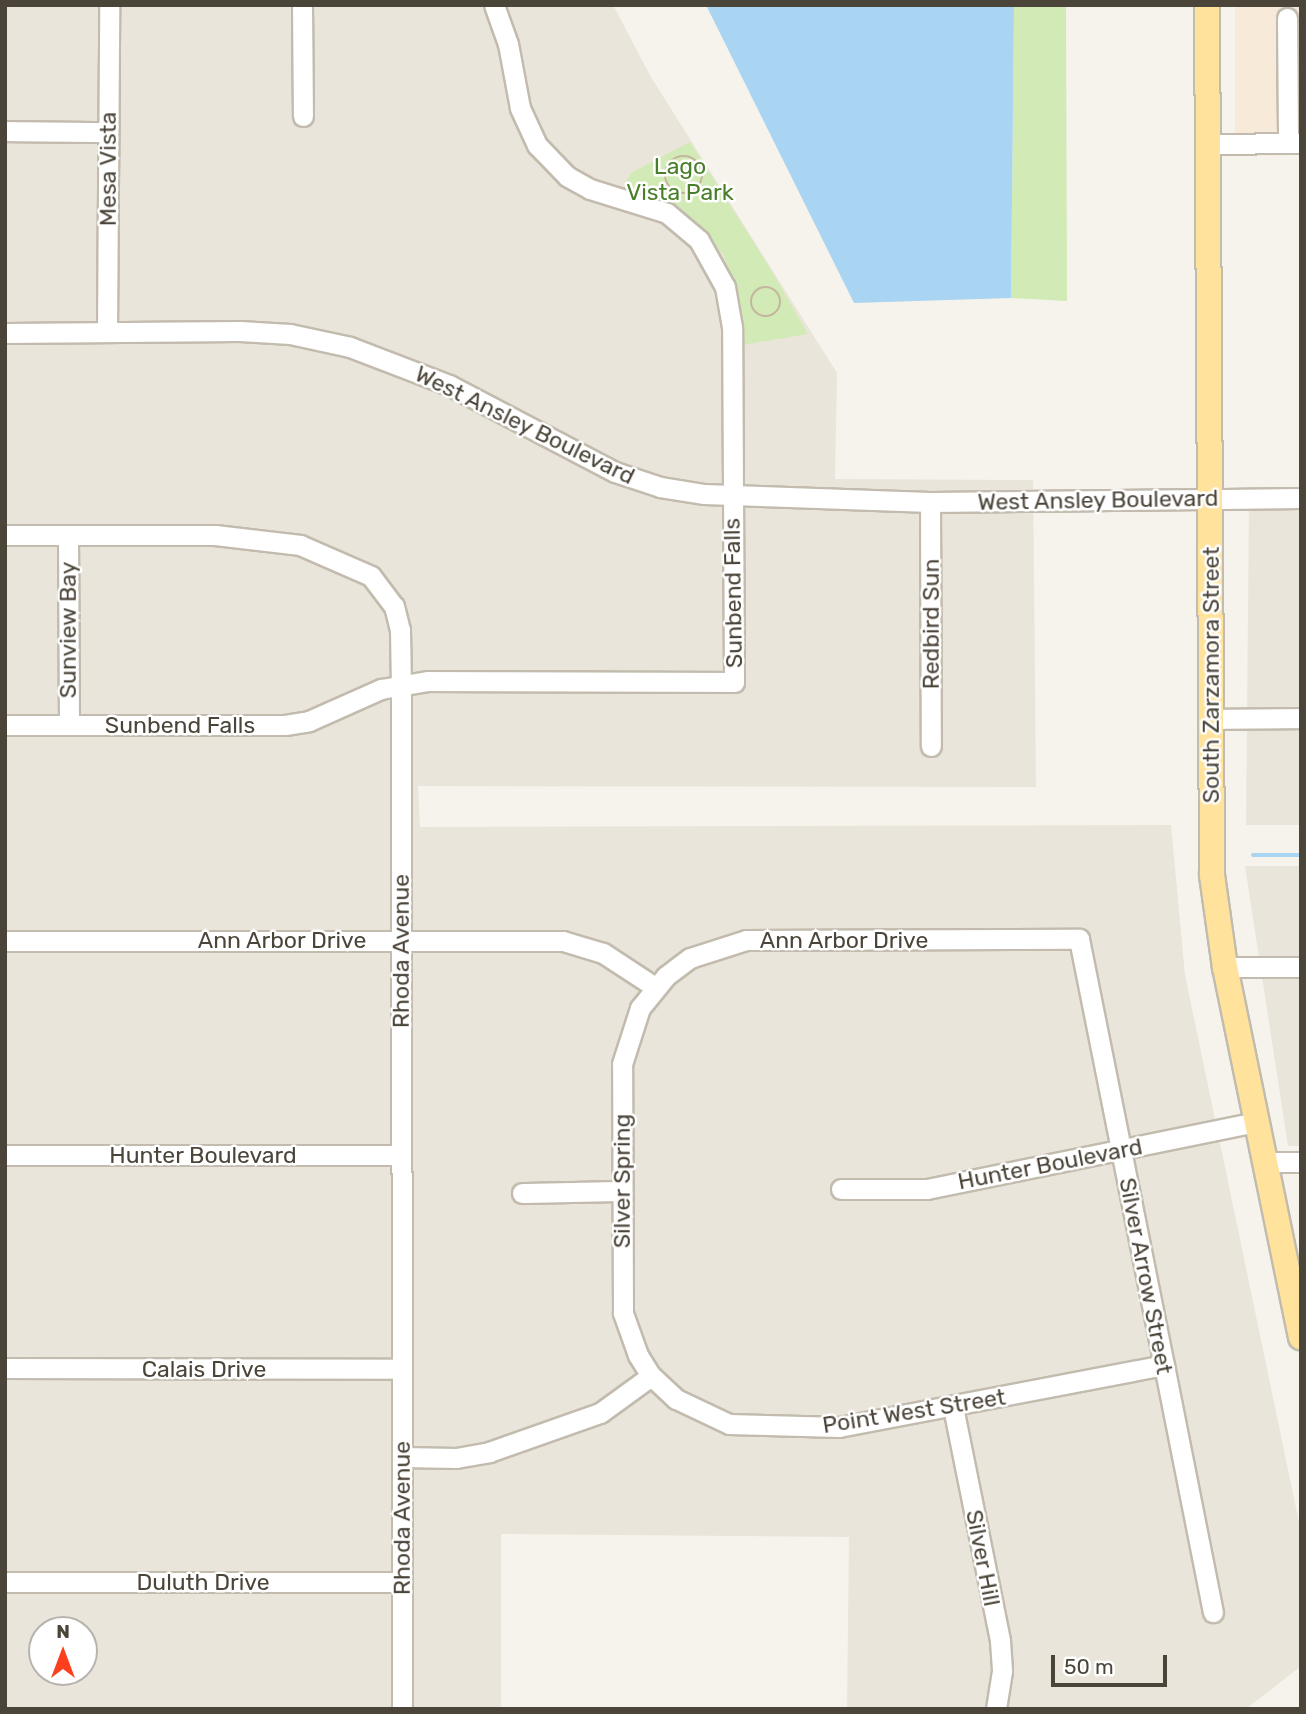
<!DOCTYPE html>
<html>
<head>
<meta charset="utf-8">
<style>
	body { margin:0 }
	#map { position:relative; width:1306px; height:1714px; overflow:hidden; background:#f6f3ec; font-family:Rubik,sans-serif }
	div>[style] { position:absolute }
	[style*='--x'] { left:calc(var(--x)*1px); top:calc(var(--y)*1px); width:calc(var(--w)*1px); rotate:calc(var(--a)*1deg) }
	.residential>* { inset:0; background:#eae5da }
	.commercial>* { inset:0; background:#f7ead8 }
	.green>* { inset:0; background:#d2eab5 }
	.water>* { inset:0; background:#a9d4f2 }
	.stream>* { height:4.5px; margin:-2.25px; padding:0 2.25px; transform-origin:2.25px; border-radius:2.25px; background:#a9d4f2 }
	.path>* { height:2.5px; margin-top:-1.25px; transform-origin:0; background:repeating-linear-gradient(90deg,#c4b79f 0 3.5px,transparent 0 7px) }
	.path>.ring { margin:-1.25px; padding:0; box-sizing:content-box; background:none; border:2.5px solid #c4b79f; border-radius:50% }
	.roads { filter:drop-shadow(2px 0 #c2bbae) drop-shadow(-2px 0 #c2bbae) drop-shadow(0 2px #c2bbae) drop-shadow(0 -2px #c2bbae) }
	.minor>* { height:19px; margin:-9.5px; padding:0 9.5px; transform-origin:9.5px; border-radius:9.5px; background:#fff }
	.major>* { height:24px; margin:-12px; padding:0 12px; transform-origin:12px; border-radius:12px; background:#ffe39c }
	span { translate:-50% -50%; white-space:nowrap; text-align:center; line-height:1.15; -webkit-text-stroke:5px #fff; paint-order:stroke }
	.park-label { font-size:23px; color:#4a7f2a }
	.street-label { font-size:23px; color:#4b4439 }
	.frame { position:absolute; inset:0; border:7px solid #4b4439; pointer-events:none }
	.north { position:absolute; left:28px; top:1616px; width:70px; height:70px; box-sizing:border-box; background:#fff; border:2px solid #b7b4b0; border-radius:50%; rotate:0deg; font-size:19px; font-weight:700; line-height:28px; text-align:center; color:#4b4439 }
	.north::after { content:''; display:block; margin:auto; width:24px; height:32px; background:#fc3f1d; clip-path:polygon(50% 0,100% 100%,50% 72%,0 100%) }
	.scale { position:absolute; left:1051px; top:1655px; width:116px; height:32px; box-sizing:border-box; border:4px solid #4b4439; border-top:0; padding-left:9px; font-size:21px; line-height:24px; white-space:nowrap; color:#4b4439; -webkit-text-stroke:5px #fff; paint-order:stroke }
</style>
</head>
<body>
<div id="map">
	<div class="residential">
		<div style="clip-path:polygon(evenodd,5px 5px,613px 5px,651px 77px,837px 373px,835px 479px,1033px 480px,1036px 787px,418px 786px,420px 827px,1171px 825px,1185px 975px,1301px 1532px,1301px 1666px,1246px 1709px,847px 1709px,849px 1537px,501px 1534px,501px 1709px,5px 1709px,5px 5px,42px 1630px,84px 1630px,84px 1672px,42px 1672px,42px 1630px)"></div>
		<div style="clip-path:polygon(1249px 505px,1301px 505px,1301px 825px,1246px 825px)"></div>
		<div style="clip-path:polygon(1245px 866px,1301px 866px,1301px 1146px,1288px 1146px)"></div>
	</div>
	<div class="commercial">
		<div style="clip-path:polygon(1235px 5px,1301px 5px,1301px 155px,1235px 156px)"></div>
	</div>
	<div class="green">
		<div style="clip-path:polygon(1014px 5px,1066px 5px,1067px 301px,1011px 298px)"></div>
		<div style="clip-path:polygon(690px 142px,770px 268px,808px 334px,742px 345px,738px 294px,723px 254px,677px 209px,624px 187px,631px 173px)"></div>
	</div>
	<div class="water">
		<div style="clip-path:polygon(706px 5px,1014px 5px,1011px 298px,854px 303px)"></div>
	</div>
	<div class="stream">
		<div style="--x:1253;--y:855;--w:48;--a:0"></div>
	</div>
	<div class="path">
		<div class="ring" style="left:665px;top:156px;width:35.5px;height:35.5px"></div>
		<div class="ring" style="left:751px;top:287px;width:27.5px;height:27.5px"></div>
	</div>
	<div class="roads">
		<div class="minor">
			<div style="--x:302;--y:5;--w:111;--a:89.5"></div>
			<div style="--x:1287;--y:18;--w:125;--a:89.5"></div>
			<div style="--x:5;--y:131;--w:103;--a:0.6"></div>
			<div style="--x:1208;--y:144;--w:93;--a:-0.6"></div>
			<div style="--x:107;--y:332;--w:327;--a:-89.6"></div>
			<div style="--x:5;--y:333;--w:235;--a:-0.5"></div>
			<div style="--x:240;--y:331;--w:50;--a:3.4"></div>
			<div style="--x:290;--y:334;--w:61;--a:12.2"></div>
			<div style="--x:350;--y:347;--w:106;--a:21"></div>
			<div style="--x:449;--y:385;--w:187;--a:27.7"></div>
			<div style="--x:615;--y:472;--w:47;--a:18.4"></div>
			<div style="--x:660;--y:487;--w:45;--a:9"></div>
			<div style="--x:704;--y:494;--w:226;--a:2"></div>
			<div style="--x:930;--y:502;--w:371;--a:-0.6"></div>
			<div style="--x:930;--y:502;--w:244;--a:89.8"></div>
			<div style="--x:5;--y:535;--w:210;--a:0"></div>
			<div style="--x:215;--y:535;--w:86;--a:6.7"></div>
			<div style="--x:300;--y:545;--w:77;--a:23.6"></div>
			<div style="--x:371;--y:576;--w:38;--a:53"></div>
			<div style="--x:394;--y:606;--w:25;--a:76"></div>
			<div style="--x:400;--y:630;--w:55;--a:89"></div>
			<div style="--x:401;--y:685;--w:1024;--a:89.94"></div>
			<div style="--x:68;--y:535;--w:190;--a:89.7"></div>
			<div style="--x:1210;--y:719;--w:91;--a:-0.6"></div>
			<div style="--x:5;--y:725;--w:280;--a:0"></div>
			<div style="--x:285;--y:725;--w:24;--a:-9"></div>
			<div style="--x:309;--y:721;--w:79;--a:-24"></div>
			<div style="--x:381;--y:689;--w:48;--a:-9.7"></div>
			<div style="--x:428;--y:681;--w:306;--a:0.2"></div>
			<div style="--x:734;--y:682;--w:355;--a:-90.3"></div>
			<div style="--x:732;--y:327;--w:41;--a:-99.9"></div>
			<div style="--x:725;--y:287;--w:54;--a:-119"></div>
			<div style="--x:699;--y:240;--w:42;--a:-139.8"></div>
			<div style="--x:667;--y:213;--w:81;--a:-162.7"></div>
			<div style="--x:590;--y:189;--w:26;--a:-151"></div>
			<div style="--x:567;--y:176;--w:43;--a:-134.1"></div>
			<div style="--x:537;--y:145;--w:41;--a:-114.7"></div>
			<div style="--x:520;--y:108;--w:65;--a:-100.6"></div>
			<div style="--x:508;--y:44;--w:41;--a:-109.7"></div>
			<div style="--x:5;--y:941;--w:558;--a:0"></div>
			<div style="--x:563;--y:941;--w:42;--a:16.7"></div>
			<div style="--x:603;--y:953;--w:62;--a:33.2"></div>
			<div style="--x:1225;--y:967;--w:76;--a:0"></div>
			<div style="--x:5;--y:1155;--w:396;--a:0"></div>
			<div style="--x:1265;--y:1162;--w:36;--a:0"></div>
			<div style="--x:841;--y:1189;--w:86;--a:0"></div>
			<div style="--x:927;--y:1189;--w:337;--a:-11.5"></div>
			<div style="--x:522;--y:1193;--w:99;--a:-1.2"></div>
			<div style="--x:1164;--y:1365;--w:331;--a:169.2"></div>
			<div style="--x:839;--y:1427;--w:110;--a:-178.4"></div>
			<div style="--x:729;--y:1424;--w:59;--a:-154.7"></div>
			<div style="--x:676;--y:1399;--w:34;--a:-137"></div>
			<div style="--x:651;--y:1376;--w:25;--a:-122"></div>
			<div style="--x:638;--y:1355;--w:45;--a:-109.7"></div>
			<div style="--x:623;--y:1313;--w:249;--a:-90.2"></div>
			<div style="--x:622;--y:1064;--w:59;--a:-72.2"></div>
			<div style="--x:640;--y:1008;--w:41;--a:-50.9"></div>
			<div style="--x:666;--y:976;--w:30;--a:-37"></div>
			<div style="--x:690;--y:958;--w:59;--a:-17.8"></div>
			<div style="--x:746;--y:940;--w:333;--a:-0.2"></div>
			<div style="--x:1079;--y:939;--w:215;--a:78.7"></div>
			<div style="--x:1121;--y:1150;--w:219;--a:78.7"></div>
			<div style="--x:1164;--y:1365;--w:252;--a:78.8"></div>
			<div style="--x:5;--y:1368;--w:397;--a:0.1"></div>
			<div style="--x:953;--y:1407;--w:239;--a:78.6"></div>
			<div style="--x:1000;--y:1641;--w:30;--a:86"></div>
			<div style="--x:1002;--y:1671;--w:38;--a:99"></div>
			<div style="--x:402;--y:1457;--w:54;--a:1.1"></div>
			<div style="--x:456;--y:1458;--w:34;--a:-10"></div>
			<div style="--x:489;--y:1452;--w:118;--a:-19.4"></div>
			<div style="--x:600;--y:1413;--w:63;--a:-36"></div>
			<div style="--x:5;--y:1582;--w:397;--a:0"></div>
		</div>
		<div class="major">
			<div style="--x:1207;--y:5;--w:870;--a:89.67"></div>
			<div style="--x:1212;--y:875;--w:93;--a:82"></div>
			<div style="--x:1225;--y:967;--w:378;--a:78.4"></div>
		</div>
	</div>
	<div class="park-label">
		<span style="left:680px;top:179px">Lago<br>Vista Park</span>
	</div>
	<div class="street-label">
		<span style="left:108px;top:169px;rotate:-90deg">Mesa Vista</span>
		<span style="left:525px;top:425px;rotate:26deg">West Ansley Boulevard</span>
		<span style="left:1098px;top:500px;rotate:-1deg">West Ansley Boulevard</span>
		<span style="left:733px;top:593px;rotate:-91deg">Sunbend Falls</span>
		<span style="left:931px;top:624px;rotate:-90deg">Redbird Sun</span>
		<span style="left:68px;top:630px;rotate:-90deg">Sunview Bay</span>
		<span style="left:1211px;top:675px;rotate:-90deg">South Zarzamora Street</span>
		<span style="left:180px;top:725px">Sunbend Falls</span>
		<span style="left:282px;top:940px">Ann Arbor Drive</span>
		<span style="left:844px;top:940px">Ann Arbor Drive</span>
		<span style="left:401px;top:951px;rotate:-90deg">Rhoda Avenue</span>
		<span style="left:203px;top:1155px">Hunter Boulevard</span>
		<span style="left:1050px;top:1164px;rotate:-11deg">Hunter Boulevard</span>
		<span style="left:622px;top:1181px;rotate:-90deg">Silver Spring</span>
		<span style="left:1146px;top:1276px;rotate:79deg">Silver Arrow Street</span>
		<span style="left:204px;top:1369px">Calais Drive</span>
		<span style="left:914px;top:1411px;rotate:-9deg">Point West Street</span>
		<span style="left:402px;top:1518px;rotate:-90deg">Rhoda Avenue</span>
		<span style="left:983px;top:1558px;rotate:79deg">Silver Hill</span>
		<span style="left:203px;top:1582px">Duluth Drive</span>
	</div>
	<div class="frame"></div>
	<div class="north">N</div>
	<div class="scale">50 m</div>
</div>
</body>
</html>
